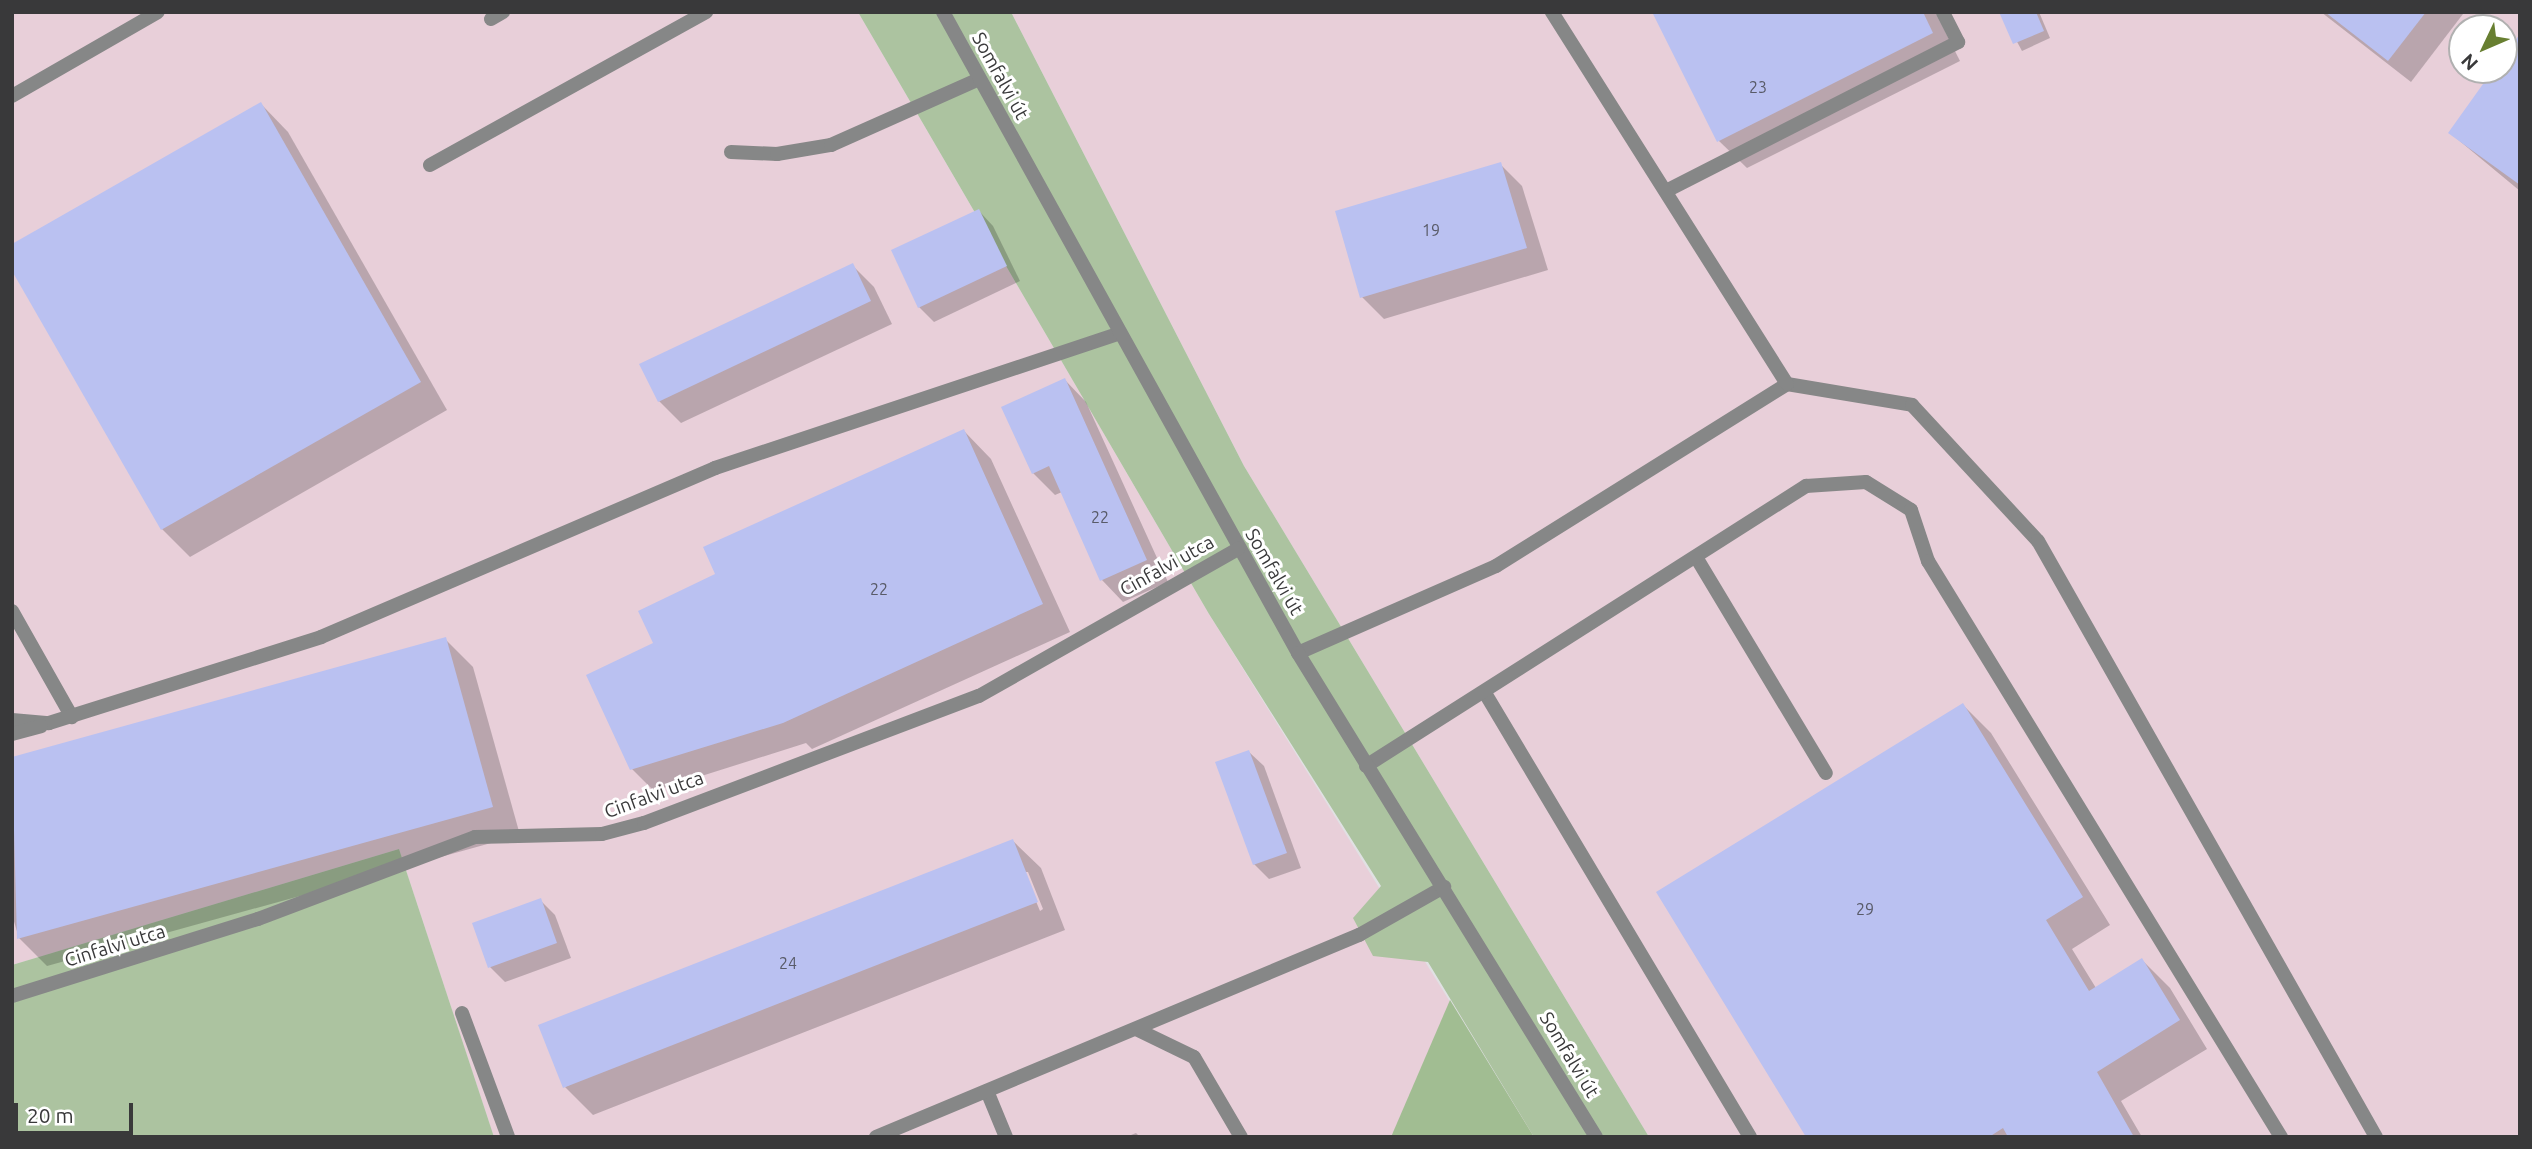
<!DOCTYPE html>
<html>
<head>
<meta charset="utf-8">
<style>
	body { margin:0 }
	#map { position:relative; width:2532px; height:1149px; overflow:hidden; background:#e0e1e3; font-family:Ubuntu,sans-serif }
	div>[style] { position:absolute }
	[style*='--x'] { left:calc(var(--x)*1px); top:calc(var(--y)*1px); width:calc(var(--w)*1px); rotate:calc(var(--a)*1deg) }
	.industrial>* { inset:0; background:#e8cfd9 }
	.green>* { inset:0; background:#acc3a0 }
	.forest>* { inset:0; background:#a1bd92 }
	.shadow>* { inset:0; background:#0003 }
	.building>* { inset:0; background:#bac1f1 }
	.lane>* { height:14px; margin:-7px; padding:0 7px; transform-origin:7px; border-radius:7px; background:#868787 }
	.street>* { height:14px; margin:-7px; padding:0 7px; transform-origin:7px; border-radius:7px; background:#868787 }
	span { translate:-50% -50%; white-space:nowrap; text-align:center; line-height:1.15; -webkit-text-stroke:6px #fff; paint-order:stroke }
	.number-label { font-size:16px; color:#595b68 }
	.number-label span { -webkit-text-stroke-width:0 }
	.street-label { font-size:19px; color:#39393a }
	.frame { position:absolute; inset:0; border:14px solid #39393a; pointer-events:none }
	.north { position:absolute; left:2448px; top:14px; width:70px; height:70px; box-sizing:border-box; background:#fff; border:2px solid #b0b0b0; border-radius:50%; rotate:226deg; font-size:19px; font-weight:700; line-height:28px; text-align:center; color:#39393a }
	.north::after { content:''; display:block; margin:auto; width:24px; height:32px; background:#687f31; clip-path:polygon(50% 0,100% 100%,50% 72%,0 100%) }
	.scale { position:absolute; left:14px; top:1103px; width:119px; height:32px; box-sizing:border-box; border:4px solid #39393a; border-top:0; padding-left:9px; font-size:21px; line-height:24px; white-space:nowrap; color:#39393a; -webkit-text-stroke:5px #fff; paint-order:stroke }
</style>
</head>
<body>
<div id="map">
	<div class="industrial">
		<div style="clip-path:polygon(12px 12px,858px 12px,1209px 614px,1534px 1137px,494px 1137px,399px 849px,12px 965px)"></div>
		<div style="clip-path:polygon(evenodd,1011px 12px,2520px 12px,2520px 1137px,1649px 1137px,1244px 466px,1011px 12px,2462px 28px,2504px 28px,2504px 70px,2462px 70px,2462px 28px)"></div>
	</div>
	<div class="green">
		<div style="clip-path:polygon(858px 12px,1011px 12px,1244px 466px,1649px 1137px,1534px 1137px,1428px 962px,1373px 956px,1353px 918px,1381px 886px,1209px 614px)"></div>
		<div style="clip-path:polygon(399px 849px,494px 1137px,12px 1137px,12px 965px)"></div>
	</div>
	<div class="forest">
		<div style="clip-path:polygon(1450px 1000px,1534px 1137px,1391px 1137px)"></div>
	</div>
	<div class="shadow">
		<div style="clip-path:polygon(1654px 12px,1935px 12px,1960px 61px,1747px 168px,1719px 141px)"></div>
		<div style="clip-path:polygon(2001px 12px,2039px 12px,2050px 38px,2022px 51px)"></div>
		<div style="clip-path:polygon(2321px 12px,2461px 12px,2463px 14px,2411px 82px)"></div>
		<div style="clip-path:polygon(2520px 37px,2520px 191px,2450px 133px,2496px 70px,2504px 70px,2504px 58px)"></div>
		<div style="clip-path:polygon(261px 104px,288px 132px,447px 410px,190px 557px,162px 529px)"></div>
		<div style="clip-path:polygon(1500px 164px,1522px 186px,1548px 270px,1384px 319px,1362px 297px)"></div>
		<div style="clip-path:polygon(979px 211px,993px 226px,1020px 281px,934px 322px,919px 307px)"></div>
		<div style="clip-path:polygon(852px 265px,874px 287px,892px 324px,681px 423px,659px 401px)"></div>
		<div style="clip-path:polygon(1065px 380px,1086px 402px,1168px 582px,1123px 602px,1102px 580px,1062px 492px,1055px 495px,1033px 473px)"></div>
		<div style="clip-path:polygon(964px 431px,991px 459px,1070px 632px,812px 749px,806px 743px,654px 791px,632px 769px,655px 644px,721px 582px)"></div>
		<div style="clip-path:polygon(445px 639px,473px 667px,520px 835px,47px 966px,19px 938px,12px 915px,12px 759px)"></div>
		<div style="clip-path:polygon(1963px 705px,1991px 733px,2110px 925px,2072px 949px,2096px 988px,2142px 960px,2170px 988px,2207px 1049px,2121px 1101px,2142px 1137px,1808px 1137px)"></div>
		<div style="clip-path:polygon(1249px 752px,1264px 766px,1301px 868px,1269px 879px,1254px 864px)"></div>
		<div style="clip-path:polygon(evenodd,1013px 841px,1041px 868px,1065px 930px,593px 1115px,565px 1087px,1013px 841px,1024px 872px,1028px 872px,1043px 909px,1040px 911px,1024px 872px)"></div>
		<div style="clip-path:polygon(540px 900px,555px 915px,571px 958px,505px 982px,490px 967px)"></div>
		<div style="clip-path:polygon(1136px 1133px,1140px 1137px,1126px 1137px)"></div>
	</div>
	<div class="building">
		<div style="clip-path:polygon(1652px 12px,1923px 12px,1933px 33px,1717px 142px)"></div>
		<div style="clip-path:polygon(1999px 12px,2036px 12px,2044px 31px,2013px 44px)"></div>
		<div style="clip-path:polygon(2325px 12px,2426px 12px,2388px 61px)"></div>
		<div style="clip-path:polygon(2520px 34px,2520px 185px,2448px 133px,2493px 70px,2504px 70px,2504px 55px)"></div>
		<div style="clip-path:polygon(261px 102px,421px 382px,161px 530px,12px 271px,12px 244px)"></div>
		<div style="clip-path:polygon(1501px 162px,1527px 248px,1360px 298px,1335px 211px)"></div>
		<div style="clip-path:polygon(979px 209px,1007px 266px,918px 308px,891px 250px)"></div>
		<div style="clip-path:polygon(853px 263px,871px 301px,658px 402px,639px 364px)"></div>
		<div style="clip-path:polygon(1065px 378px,1147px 560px,1100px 581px,1049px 466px,1032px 474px,1001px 407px)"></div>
		<div style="clip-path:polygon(964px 429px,1043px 604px,783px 723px,630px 770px,586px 675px,653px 643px,638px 611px,715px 574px,703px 547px)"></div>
		<div style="clip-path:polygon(446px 637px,493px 807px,17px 939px,12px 757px)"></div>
		<div style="clip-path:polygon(1963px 703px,2083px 897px,2046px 920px,2089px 991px,2142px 958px,2180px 1020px,2097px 1072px,2134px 1137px,2008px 1137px,2003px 1128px,1989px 1137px,1806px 1137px,1656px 892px)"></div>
		<div style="clip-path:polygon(1249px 750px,1287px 853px,1253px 865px,1215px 762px)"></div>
		<div style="clip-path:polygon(1013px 839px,1038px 902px,563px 1088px,538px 1025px)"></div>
		<div style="clip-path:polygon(541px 898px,557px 943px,488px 968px,472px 923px)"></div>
	</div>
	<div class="lane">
		<div style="--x:491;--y:19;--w:14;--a:-30"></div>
		<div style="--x:12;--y:96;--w:168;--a:-29.9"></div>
		<div style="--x:731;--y:152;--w:46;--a:2.5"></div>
		<div style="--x:777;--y:154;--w:55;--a:-9.5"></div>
		<div style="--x:831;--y:145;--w:162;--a:-24"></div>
		<div style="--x:430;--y:165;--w:316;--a:-29"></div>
		<div style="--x:1666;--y:191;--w:328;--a:-27"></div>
		<div style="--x:1958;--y:42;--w:34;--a:-117"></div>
		<div style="--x:1787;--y:384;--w:127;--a:9.5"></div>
		<div style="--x:1912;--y:405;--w:185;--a:47.2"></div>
		<div style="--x:2038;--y:541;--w:685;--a:60.44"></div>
		<div style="--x:1696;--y:557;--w:252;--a:59"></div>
		<div style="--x:12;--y:611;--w:122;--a:60.5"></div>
		<div style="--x:1298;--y:653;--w:216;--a:-23.7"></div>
		<div style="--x:1496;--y:566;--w:343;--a:-32"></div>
		<div style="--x:1787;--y:384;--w:440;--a:-122.3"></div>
		<div style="--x:1485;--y:693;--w:517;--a:59.17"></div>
		<div style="--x:12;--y:720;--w:37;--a:5"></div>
		<div style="--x:49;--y:723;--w:285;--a:-17.5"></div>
		<div style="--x:321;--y:637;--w:429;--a:-23.2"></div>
		<div style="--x:715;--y:468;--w:427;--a:-18.4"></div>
		<div style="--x:12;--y:734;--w:30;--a:-15"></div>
		<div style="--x:1366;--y:766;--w:522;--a:-32.47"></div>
		<div style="--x:1806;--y:486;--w:60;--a:-3.8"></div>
		<div style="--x:1866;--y:482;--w:53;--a:31.9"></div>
		<div style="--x:1911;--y:510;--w:54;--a:71.6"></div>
		<div style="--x:1928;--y:561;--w:676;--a:58.5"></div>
		<div style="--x:462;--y:1013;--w:132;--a:69.6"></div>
		<div style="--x:1136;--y:1029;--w:64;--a:25.8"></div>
		<div style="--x:1194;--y:1057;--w:93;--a:59.6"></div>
		<div style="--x:987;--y:1091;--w:50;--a:67.6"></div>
		<div style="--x:876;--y:1137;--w:524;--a:-22.7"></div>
		<div style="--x:1359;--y:935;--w:98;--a:-29.5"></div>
	</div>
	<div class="street">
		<div style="--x:943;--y:12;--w:733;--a:61.02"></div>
		<div style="--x:1298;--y:653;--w:568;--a:58.38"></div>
		<div style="--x:12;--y:996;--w:258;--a:-17.4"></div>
		<div style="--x:258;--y:919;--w:232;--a:-20.7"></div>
		<div style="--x:475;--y:837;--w:127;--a:-1.4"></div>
		<div style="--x:602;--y:834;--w:43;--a:-14.7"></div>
		<div style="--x:644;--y:823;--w:358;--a:-20.8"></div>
		<div style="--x:979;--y:696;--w:298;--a:-29.6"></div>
	</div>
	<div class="number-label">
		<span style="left:1758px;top:87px">23</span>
		<span style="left:1431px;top:230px">19</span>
		<span style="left:1100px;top:517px">22</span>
		<span style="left:879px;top:589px">22</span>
		<span style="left:1865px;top:909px">29</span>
		<span style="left:788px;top:963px">24</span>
	</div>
	<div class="street-label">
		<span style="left:1000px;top:76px;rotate:61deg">Somfalvi út</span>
		<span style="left:1167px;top:566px;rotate:-29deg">Cinfalvi utca</span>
		<span style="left:1274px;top:572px;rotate:60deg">Somfalvi út</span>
		<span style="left:654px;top:795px;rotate:-20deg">Cinfalvi utca</span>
		<span style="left:115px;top:946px;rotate:-17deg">Cinfalvi utca</span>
		<span style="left:1569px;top:1055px;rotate:59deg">Somfalvi út</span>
	</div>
	<div class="frame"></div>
	<div class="north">N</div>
	<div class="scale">20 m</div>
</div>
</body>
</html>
